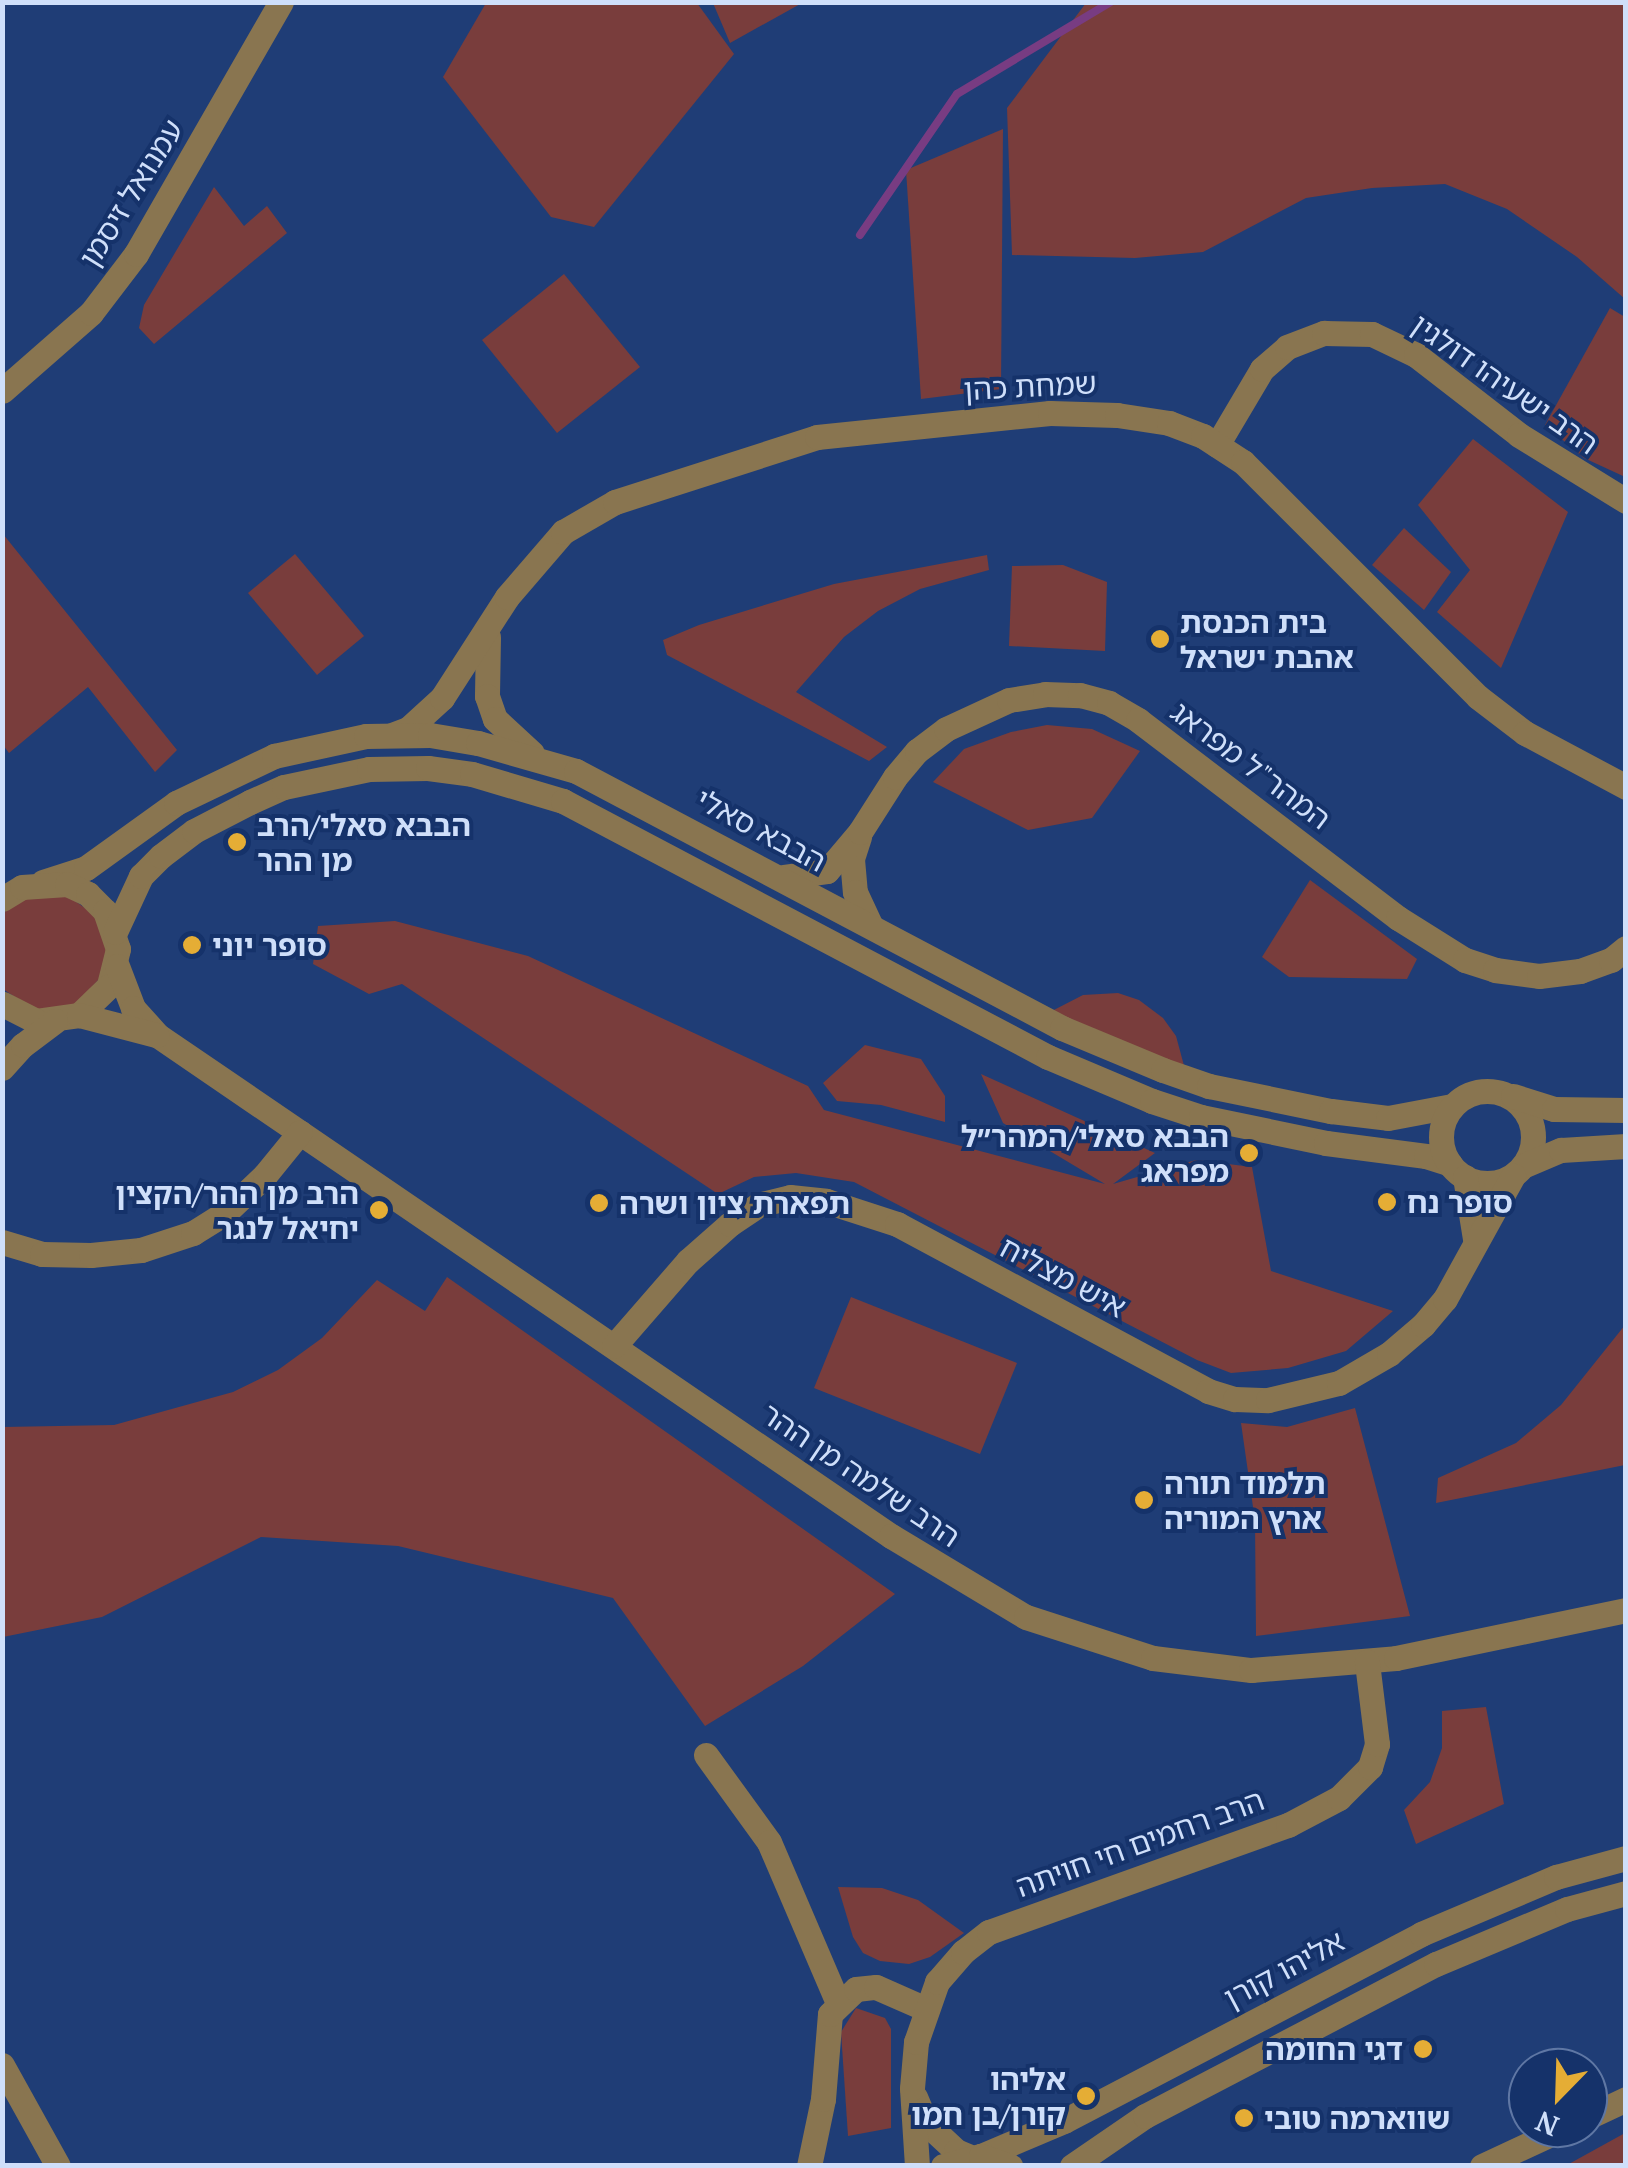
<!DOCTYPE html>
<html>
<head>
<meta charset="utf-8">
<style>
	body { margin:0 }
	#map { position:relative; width:1628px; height:2168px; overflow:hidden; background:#1f3d76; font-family:"PT Serif","Noto Sans Hebrew",serif }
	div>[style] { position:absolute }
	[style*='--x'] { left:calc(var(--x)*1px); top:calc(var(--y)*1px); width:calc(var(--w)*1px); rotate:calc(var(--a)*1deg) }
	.green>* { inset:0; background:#793d3c }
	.stream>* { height:8px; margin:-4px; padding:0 4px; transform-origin:4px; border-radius:4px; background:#783c82 }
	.minor>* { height:25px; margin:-12.5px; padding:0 12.5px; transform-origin:12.5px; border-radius:12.5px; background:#897550 }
	.minor>.ring { margin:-12.5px; padding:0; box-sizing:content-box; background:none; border:25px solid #897550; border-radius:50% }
	.dots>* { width:28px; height:28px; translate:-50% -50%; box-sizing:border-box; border:5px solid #15326a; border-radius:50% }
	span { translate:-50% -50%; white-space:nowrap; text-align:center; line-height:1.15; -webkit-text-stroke:8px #15326a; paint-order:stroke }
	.street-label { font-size:30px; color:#cfdffa }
	.poi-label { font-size:30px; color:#cfdffa; font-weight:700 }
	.left { translate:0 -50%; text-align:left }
	.right { translate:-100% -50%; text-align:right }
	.frame { position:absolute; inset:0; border:5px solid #cfdffa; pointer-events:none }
	.north { position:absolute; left:1508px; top:2048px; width:100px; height:100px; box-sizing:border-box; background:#15326a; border:2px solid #5f77a4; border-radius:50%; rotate:203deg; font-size:28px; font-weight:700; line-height:40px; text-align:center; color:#cfdffa }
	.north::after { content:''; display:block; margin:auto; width:35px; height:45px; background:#e5ad35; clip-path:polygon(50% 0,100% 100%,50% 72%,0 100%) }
</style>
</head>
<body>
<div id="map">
	<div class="green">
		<div style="clip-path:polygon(486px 3px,697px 3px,734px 54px,594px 227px,551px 217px,443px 77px)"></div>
		<div style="clip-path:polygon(713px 3px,802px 3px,730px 43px)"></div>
		<div style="clip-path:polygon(1086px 3px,1625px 3px,1625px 299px,1577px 257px,1507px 209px,1445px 184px,1372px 188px,1306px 198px,1203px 252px,1135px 258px,1012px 255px,1007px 108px)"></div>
		<div style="clip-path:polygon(1003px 129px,1001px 389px,921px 399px,906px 170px)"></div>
		<div style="clip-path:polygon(214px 187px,244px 226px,267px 206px,287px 233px,154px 344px,139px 328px,144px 305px)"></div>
		<div style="clip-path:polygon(564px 274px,640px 367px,557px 433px,482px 340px)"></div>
		<div style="clip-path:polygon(1610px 308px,1625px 317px,1623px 476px,1584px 458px,1545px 425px)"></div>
		<div style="clip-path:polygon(1473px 439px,1568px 512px,1501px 668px,1437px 612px,1470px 570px,1418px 505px)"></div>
		<div style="clip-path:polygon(1404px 528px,1451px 572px,1424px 610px,1372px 565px)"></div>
		<div style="clip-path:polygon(3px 534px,177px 750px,155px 772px,88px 687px,9px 753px,3px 745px)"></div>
		<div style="clip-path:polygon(295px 554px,364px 636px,317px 675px,248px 593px)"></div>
		<div style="clip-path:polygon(987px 555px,989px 570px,920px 589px,878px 611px,844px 637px,796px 692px,887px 747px,869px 761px,667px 655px,663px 640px,699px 625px,834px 584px)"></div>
		<div style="clip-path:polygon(1063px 565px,1107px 582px,1105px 651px,1009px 646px,1012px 566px)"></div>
		<div style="clip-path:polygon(1047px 725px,1092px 729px,1140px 751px,1092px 818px,1028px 830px,933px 782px,964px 749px,1011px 732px)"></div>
		<div style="clip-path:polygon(1310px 880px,1417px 959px,1407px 979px,1289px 977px,1262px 957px)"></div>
		<div style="clip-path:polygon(65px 894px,95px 915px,108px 954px,104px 974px,75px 1005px,34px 1010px,3px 989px,2px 914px,24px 897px)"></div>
		<div style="clip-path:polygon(395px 921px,528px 956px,808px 1086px,824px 1110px,1105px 1184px,1003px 1123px,981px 1074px,1155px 1153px,1113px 1184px,1196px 1160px,1252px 1167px,1271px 1271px,1393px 1311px,1346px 1351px,1288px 1368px,1231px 1373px,1197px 1360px,854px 1182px,796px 1173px,754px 1177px,718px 1194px,402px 984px,369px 994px,313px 964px,318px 926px)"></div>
		<div style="clip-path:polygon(1118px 993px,1139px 1000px,1163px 1018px,1176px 1036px,1186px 1073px,1048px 1013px,1083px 995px)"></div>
		<div style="clip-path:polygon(865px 1045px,921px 1059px,945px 1096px,945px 1122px,881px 1105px,837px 1101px,823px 1083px)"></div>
		<div style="clip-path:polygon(447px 1277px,895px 1594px,803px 1666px,705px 1726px,613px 1598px,398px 1546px,261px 1537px,102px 1617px,3px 1637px,3px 1427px,114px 1425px,233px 1392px,278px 1370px,322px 1338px,377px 1280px,425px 1311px)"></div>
		<div style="clip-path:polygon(851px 1297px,1017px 1363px,980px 1454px,814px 1388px)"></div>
		<div style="clip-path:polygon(1625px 1325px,1625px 1465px,1436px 1503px,1438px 1478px,1516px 1443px,1561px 1405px)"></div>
		<div style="clip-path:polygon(1355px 1408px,1410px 1616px,1256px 1636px,1255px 1521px,1241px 1423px,1287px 1427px)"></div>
		<div style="clip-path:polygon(1486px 1707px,1504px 1804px,1416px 1844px,1404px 1810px,1430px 1782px,1442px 1748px,1442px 1711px)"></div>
		<div style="clip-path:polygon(838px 1887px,882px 1888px,918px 1900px,964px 1933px,930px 1957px,909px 1964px,880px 1961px,863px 1953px,853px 1937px)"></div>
		<div style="clip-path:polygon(856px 2008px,885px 2018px,891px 2029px,891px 2128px,848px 2136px,841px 2032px)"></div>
		<div style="clip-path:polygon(1625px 2133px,1625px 2165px,1567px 2165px)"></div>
	</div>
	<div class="stream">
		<div style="--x:860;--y:235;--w:171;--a:-55.5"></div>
		<div style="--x:957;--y:94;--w:179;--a:-30.9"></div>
	</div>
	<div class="minor">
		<div style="--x:2;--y:391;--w:118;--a:-41.2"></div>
		<div style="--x:91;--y:313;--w:74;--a:-52.7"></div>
		<div style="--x:136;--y:254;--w:291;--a:-60.1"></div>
		<div style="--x:1217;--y:445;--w:88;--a:-59.4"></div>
		<div style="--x:1262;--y:369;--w:33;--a:-41"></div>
		<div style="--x:1287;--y:347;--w:40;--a:-21"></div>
		<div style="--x:1324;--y:333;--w:48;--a:1.2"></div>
		<div style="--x:1372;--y:334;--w:49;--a:25.5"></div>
		<div style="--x:1416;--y:355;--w:130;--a:37.8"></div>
		<div style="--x:1519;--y:435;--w:126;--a:31.7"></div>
		<div style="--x:488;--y:637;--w:59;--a:91"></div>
		<div style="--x:487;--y:696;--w:24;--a:71"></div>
		<div style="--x:495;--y:719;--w:50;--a:42.6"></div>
		<div style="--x:392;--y:735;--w:17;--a:-21"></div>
		<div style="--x:408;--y:729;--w:46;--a:-42.4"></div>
		<div style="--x:442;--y:698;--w:120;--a:-57.2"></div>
		<div style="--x:507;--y:597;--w:86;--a:-49.3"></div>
		<div style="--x:563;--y:532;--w:60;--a:-30"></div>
		<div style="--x:615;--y:502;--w:212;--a:-17.8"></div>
		<div style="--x:817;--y:437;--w:234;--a:-5.9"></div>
		<div style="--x:1050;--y:413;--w:67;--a:1.7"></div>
		<div style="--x:1117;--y:415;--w:53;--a:8.7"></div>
		<div style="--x:1169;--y:423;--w:36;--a:21"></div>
		<div style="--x:1203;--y:436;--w:48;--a:33"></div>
		<div style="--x:1243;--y:462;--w:332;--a:45"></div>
		<div style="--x:1478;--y:697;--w:59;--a:37.5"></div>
		<div style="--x:1525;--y:733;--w:115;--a:28.1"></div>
		<div style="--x:859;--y:837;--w:23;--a:108"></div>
		<div style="--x:852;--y:859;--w:33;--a:85"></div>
		<div style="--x:855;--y:892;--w:35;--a:65"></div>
		<div style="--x:784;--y:877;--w:43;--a:-7.9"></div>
		<div style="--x:827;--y:871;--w:51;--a:-49.8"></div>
		<div style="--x:860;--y:832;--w:65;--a:-57.5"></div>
		<div style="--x:895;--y:777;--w:34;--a:-50"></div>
		<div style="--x:917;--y:751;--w:36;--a:-37"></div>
		<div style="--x:946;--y:729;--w:69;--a:-24.7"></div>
		<div style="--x:1009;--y:700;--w:36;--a:-9"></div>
		<div style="--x:1045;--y:694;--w:35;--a:2"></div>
		<div style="--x:1080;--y:695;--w:30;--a:15"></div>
		<div style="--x:1109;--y:703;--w:34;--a:30"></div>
		<div style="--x:1138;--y:720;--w:327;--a:37.3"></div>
		<div style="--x:1398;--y:918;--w:79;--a:32.1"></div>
		<div style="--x:1465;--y:960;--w:32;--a:18"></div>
		<div style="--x:1495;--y:970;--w:44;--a:7.8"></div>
		<div style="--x:1539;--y:976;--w:41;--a:-7"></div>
		<div style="--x:1580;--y:971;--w:33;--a:-20"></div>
		<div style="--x:1611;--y:960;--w:19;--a:-39"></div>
		<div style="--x:43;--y:882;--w:45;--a:-18"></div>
		<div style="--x:86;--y:868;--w:111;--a:-35.8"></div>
		<div style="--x:176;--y:803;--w:109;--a:-25.6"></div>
		<div style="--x:274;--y:756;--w:94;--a:-12.3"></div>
		<div style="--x:366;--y:736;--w:64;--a:-0.9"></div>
		<div style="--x:430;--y:735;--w:49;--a:9.5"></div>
		<div style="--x:478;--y:743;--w:102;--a:15.9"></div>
		<div style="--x:576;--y:771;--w:550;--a:27.87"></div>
		<div style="--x:1062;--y:1028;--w:109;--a:22.6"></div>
		<div style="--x:1163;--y:1070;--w:49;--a:19.2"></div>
		<div style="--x:1209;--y:1086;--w:125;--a:11.6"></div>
		<div style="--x:1331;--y:1111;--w:57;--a:7"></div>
		<div style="--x:1388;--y:1118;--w:65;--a:-10.6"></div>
		<div style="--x:2;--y:899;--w:23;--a:-31"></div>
		<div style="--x:22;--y:887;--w:45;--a:-3.8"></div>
		<div style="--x:67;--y:884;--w:23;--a:25"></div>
		<div style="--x:88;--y:894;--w:24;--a:45"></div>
		<div style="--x:105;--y:911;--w:40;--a:71.1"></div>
		<div style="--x:118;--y:949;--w:38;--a:104"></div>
		<div style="--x:109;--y:986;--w:42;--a:136"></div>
		<div style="--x:79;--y:1015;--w:43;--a:172.1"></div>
		<div style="--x:36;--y:1021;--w:38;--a:-153"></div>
		<div style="--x:115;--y:932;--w:62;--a:-65.1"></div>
		<div style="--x:141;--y:876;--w:28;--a:-45"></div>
		<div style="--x:161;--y:856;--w:41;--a:-37.1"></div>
		<div style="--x:194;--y:831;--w:63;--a:-27.4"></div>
		<div style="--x:250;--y:802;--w:37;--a:-24"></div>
		<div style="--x:284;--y:787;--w:87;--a:-12"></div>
		<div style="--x:369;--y:769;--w:59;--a:-1"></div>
		<div style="--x:428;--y:768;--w:44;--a:7.8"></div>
		<div style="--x:472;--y:774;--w:95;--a:16.5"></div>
		<div style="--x:563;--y:801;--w:548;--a:27.83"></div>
		<div style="--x:1048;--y:1057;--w:113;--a:22.9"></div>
		<div style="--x:1152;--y:1101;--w:52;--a:18.1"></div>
		<div style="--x:1201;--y:1117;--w:128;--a:11.7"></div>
		<div style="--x:1326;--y:1143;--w:101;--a:7.4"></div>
		<div style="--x:1426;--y:1156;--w:25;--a:18"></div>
		<div style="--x:117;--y:966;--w:45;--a:69.1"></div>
		<div style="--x:133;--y:1008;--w:36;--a:48"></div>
		<div style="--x:157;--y:1035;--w:889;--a:34.32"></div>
		<div style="--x:891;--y:1536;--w:157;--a:31"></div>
		<div style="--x:1026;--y:1617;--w:133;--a:17.9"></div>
		<div style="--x:1153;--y:1658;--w:99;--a:7"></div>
		<div style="--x:1251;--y:1670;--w:145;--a:-4.7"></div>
		<div style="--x:1396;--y:1658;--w:235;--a:-11.8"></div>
		<div style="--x:79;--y:1015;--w:80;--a:14.6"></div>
		<div style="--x:2;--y:1068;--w:31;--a:-48"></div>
		<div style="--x:23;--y:1045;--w:40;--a:-37"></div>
		<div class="ring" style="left:1441px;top:1091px;width:67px;height:67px"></div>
		<div style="--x:1513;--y:1096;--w:43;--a:17.6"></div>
		<div style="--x:1554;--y:1109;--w:72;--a:0.8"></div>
		<div style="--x:1525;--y:1165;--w:39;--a:-23"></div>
		<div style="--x:1561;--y:1150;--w:65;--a:-3.5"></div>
		<div style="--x:1465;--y:1177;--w:63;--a:80.8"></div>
		<div style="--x:2;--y:1242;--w:42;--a:16.7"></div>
		<div style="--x:42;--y:1254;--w:49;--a:1.2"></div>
		<div style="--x:91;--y:1255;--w:50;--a:-5.7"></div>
		<div style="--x:141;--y:1250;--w:55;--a:-18.1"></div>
		<div style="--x:193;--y:1233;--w:38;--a:-32"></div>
		<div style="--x:225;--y:1213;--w:55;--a:-43.5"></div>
		<div style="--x:265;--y:1175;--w:55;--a:-50.9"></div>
		<div style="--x:614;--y:1346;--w:113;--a:-49"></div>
		<div style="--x:688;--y:1261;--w:56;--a:-41.4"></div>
		<div style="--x:730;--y:1224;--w:34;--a:-34"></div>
		<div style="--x:758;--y:1205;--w:33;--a:-14"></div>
		<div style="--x:790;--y:1197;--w:36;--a:6"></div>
		<div style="--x:826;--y:1201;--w:75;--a:17.9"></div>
		<div style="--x:897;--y:1224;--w:353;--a:28.2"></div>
		<div style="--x:1208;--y:1391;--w:28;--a:17"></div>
		<div style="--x:1235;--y:1399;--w:33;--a:2"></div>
		<div style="--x:1268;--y:1400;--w:73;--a:-13.5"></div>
		<div style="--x:1339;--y:1383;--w:58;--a:-30.1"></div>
		<div style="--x:1389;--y:1354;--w:45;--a:-40.5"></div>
		<div style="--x:1423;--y:1325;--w:34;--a:-50"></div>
		<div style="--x:1445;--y:1299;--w:141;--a:-61.1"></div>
		<div style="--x:706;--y:1755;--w:107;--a:54.1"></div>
		<div style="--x:769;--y:1842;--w:175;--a:66.8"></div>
		<div style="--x:2;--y:2065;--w:115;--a:61"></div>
		<div style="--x:915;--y:2097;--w:28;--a:67"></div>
		<div style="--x:926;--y:2123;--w:41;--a:43"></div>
		<div style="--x:956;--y:2151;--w:13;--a:23"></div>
		<div style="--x:1588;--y:2117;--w:42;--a:-25.3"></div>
		<div style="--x:981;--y:2156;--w:90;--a:-22.9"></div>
		<div style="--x:1064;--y:2121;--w:403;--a:-27.6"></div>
		<div style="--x:1421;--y:1934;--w:147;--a:-22.9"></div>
		<div style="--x:1556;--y:1877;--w:73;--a:-15.2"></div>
		<div style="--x:809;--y:2166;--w:68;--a:-78.2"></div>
		<div style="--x:823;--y:2099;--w:85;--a:-85.3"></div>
		<div style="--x:830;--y:2014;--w:36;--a:-44"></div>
		<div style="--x:856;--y:1989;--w:20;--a:-6"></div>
		<div style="--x:876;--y:1987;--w:55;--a:23.7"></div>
		<div style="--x:917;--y:2166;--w:78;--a:-93.7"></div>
		<div style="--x:912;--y:2088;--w:46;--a:-85"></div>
		<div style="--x:916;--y:2042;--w:64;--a:-70.7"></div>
		<div style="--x:937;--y:1982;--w:40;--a:-49"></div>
		<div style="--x:963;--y:1952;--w:33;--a:-38"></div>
		<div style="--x:989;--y:1932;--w:318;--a:-19.7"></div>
		<div style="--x:1288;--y:1825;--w:58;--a:-27.9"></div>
		<div style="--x:1339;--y:1798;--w:44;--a:-45"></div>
		<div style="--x:1370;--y:1767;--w:24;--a:-73"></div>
		<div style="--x:1377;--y:1744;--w:83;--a:-97"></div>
		<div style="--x:943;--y:2166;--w:39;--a:-15"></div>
		<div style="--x:981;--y:2156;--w:31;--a:19"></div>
		<div style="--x:1072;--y:2166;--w:88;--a:-34.4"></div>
		<div style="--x:1145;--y:2116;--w:328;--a:-27.6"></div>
		<div style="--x:1436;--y:1964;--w:142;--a:-22.8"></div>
		<div style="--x:1567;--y:1909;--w:61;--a:-15.2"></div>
		<div style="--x:1482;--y:2166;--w:90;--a:-24.9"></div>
	</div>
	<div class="dots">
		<div style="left:1160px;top:639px;background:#e5ad35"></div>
		<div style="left:237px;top:842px;background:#e5ad35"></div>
		<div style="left:192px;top:945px;background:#e5ad35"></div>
		<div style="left:1249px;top:1153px;background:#e5ad35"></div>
		<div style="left:1387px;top:1202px;background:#e5ad35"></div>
		<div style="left:599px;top:1203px;background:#e5ad35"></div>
		<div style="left:379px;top:1210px;background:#e5ad35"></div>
		<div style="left:1144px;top:1500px;background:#e5ad35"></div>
		<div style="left:1423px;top:2049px;background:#e5ad35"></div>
		<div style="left:1086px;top:2096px;background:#e5ad35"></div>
		<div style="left:1244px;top:2118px;background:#e5ad35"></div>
	</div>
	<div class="street-label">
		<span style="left:131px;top:193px;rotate:-58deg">עמנואל זיסמן</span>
		<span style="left:1505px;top:384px;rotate:35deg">הרב ישעיהו דולגין</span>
		<span style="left:1030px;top:386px;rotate:-3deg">שמחת כהן</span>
		<span style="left:1251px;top:765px;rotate:37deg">המהר"ל מפראג</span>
		<span style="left:761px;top:830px;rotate:28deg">הבבא סאלי</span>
		<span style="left:1063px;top:1277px;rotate:28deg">איש מצליח</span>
		<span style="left:861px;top:1475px;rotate:34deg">הרב שלמה מן ההר</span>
		<span style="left:1140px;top:1843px;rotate:-20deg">הרב רחמים חי חויתה</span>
		<span style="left:1284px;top:1969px;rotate:-28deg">אליהו קורן</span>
	</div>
	<div class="poi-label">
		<span class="left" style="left:1180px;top:639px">בית הכנסת<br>אהבת ישראל</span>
		<span class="left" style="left:257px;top:842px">הבבא סאלי/הרב<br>מן ההר</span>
		<span class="left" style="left:212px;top:945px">סופר יוני</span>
		<span class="right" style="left:1229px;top:1153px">הבבא סאלי/המהר״ל<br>מפראג</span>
		<span class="right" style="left:359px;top:1210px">הרב מן ההר/הקצין<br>יחיאל לנגר</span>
		<span class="left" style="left:1407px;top:1202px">סופר נח</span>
		<span class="left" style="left:619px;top:1203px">תפארת ציון ושרה</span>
		<span class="left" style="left:1164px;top:1500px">תלמוד תורה<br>ארץ המוריה</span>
		<span class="right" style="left:1403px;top:2049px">דגי החומה</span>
		<span class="right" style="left:1066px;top:2096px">אליהו<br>קורן/בן חמו</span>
		<span class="left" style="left:1264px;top:2118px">שווארמה טובי</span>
	</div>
	<div class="frame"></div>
	<div class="north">N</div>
</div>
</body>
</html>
